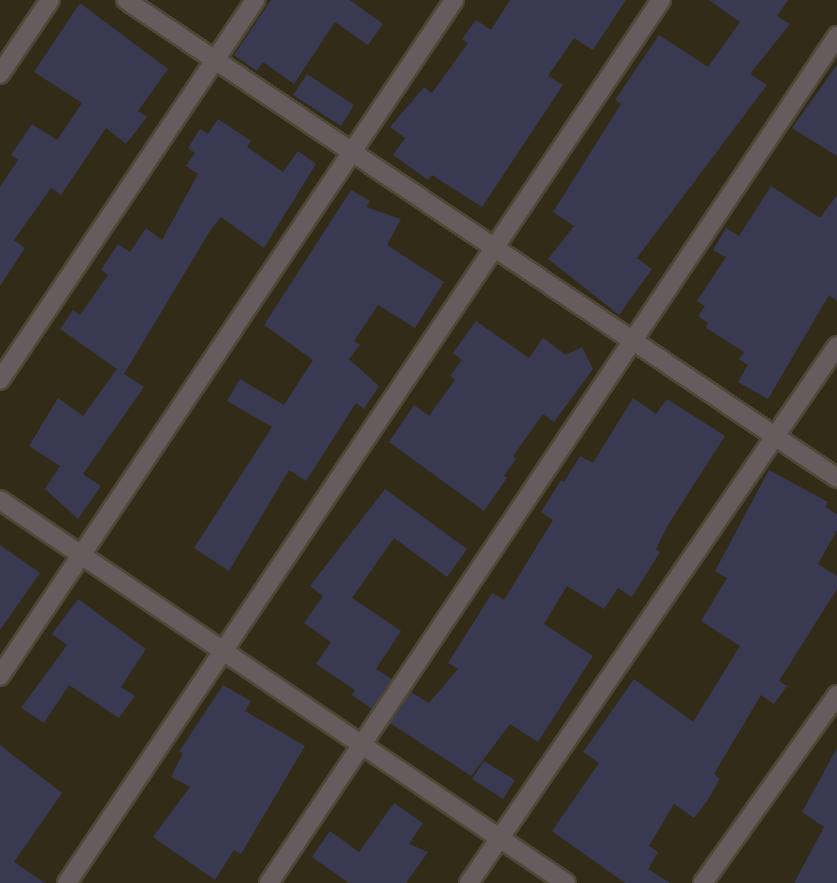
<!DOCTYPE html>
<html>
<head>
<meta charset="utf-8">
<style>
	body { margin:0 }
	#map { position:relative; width:837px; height:883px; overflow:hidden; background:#312b18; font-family:Montserrat,sans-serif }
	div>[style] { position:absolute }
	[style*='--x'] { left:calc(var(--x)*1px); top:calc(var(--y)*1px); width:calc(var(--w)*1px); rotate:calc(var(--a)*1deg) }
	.building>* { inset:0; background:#393a51 }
	.roads { filter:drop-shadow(2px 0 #4e4836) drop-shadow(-2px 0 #4e4836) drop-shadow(0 2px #4e4836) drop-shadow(0 -2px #4e4836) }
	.minor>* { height:18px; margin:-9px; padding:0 9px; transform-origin:9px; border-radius:9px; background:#675c5d }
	span { translate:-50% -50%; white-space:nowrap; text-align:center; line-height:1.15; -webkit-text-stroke:7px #27210e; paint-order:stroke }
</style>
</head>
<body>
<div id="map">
	<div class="building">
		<div style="clip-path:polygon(271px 0,350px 0,383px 24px,368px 45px,335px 22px,294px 84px,263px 62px,257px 71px,234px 55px)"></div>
		<div style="clip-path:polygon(510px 0,626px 0,593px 50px,574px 38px,548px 76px,563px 85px,482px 207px,432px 175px,428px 180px,393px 155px,405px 138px,390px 127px,424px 87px,432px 93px,468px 43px,462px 39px,476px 20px,491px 30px)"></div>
		<div style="clip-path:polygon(709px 0,788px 0,777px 16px,790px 24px,750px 74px,767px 85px,637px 258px,652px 269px,619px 315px,548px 259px,574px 226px,553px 212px,621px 104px,615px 100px,659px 35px,708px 67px,740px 22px)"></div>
		<div style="clip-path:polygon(80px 3px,168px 69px,138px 111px,147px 117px,126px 144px,106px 128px,61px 195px,51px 188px,14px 240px,25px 248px,0 286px,0 187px,18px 160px,11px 155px,32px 124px,57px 140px,82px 103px,34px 72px)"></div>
		<div style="clip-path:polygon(837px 65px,837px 156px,792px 128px)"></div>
		<div style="clip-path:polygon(307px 74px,354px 105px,341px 126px,293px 95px)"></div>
		<div style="clip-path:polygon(218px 119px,251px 141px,247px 147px,283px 172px,298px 151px,316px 164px,264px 248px,221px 217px,210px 231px,124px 374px,144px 387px,83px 474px,101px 486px,78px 519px,45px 489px,60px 466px,29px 446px,58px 398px,83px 416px,117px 369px,60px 329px,73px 310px,80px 315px,108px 275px,101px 270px,118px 244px,130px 252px,146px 228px,162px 240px,198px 174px,186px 166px,195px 153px,188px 148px,200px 129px,208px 134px)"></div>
		<div style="clip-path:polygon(771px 186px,820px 218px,837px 195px,837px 301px,829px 295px,768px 399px,738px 382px,748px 365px,739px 359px,744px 352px,706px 328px,708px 323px,698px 316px,705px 306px,697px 301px,726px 257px,713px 250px,726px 228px,739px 236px)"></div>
		<div style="clip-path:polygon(351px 190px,370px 201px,366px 207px,401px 219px,387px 245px,444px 282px,415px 328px,378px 305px,354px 341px,360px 345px,349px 359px,379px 386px,364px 409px,356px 403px,306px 481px,289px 470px,229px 571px,194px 548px,272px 427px,227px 401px,240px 379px,284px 405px,313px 360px,264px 325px)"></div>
		<div style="clip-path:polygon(476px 321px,529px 358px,543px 338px,566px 355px,582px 347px,593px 369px,554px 422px,543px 414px,513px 456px,516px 459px,504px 476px,507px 478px,484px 511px,389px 442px,414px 405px,429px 416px,455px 380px,450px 376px,462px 360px,453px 353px)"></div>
		<div style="clip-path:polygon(633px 398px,656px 414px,667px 399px,725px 436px,668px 525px,656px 549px,660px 552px,632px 597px,618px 588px,604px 609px,567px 586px,544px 624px,593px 656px,538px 742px,510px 724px,471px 776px,390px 723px,411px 692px,429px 703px,458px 669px,448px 663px,492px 593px,504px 600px,553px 520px,541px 512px,561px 480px,564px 482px,580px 456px,593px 463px)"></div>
		<div style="clip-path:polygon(769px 470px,828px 502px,825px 507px,837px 514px,837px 530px,818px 564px,837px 576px,837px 589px,779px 681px,787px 686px,774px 704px,761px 695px,714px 774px,720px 779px,707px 801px,694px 818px,674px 804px,649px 846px,658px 852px,648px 869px,670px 883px,625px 883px,552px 831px,599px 763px,583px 752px,634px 679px,693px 722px,740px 646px,701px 621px,727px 578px,715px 571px)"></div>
		<div style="clip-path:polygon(385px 489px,467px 549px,447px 577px,394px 538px,352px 598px,401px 631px,376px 669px,392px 679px,372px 709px,352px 695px,355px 690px,316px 664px,331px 642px,304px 623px,323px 596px,310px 586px)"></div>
		<div style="clip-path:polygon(0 545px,40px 573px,0 630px)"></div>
		<div style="clip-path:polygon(78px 599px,146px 649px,121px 687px,135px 696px,119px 718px,69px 685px,44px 723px,21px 708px,67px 645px,52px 634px)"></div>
		<div style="clip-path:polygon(223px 685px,251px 701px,245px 711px,305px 746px,241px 854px,234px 850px,215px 880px,153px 837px,190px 787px,171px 777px,183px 753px,179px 752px)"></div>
		<div style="clip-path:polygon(0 745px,62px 793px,14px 862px,45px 883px,0 883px)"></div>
		<div style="clip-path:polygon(837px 748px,837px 883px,794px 883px,824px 827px,802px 812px)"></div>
		<div style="clip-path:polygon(484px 761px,515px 780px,503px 799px,472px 779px)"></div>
		<div style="clip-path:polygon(394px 803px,423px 823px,409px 844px,428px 852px,406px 883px,349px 883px,312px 857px,330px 831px,359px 852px)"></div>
	</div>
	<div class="roads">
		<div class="minor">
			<div style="--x:126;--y:0;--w:857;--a:33.91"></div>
			<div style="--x:0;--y:74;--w:89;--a:-56"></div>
			<div style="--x:0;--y:380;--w:458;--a:-56.1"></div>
			<div style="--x:0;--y:500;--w:683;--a:34.09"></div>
			<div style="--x:0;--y:676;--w:814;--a:-56.11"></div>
			<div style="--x:67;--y:883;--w:1064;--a:-56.07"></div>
			<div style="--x:269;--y:883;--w:1020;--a:-56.15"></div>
			<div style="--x:469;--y:883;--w:651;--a:-55.58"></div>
			<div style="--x:703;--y:883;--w:231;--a:-54.5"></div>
		</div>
	</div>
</div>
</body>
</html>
